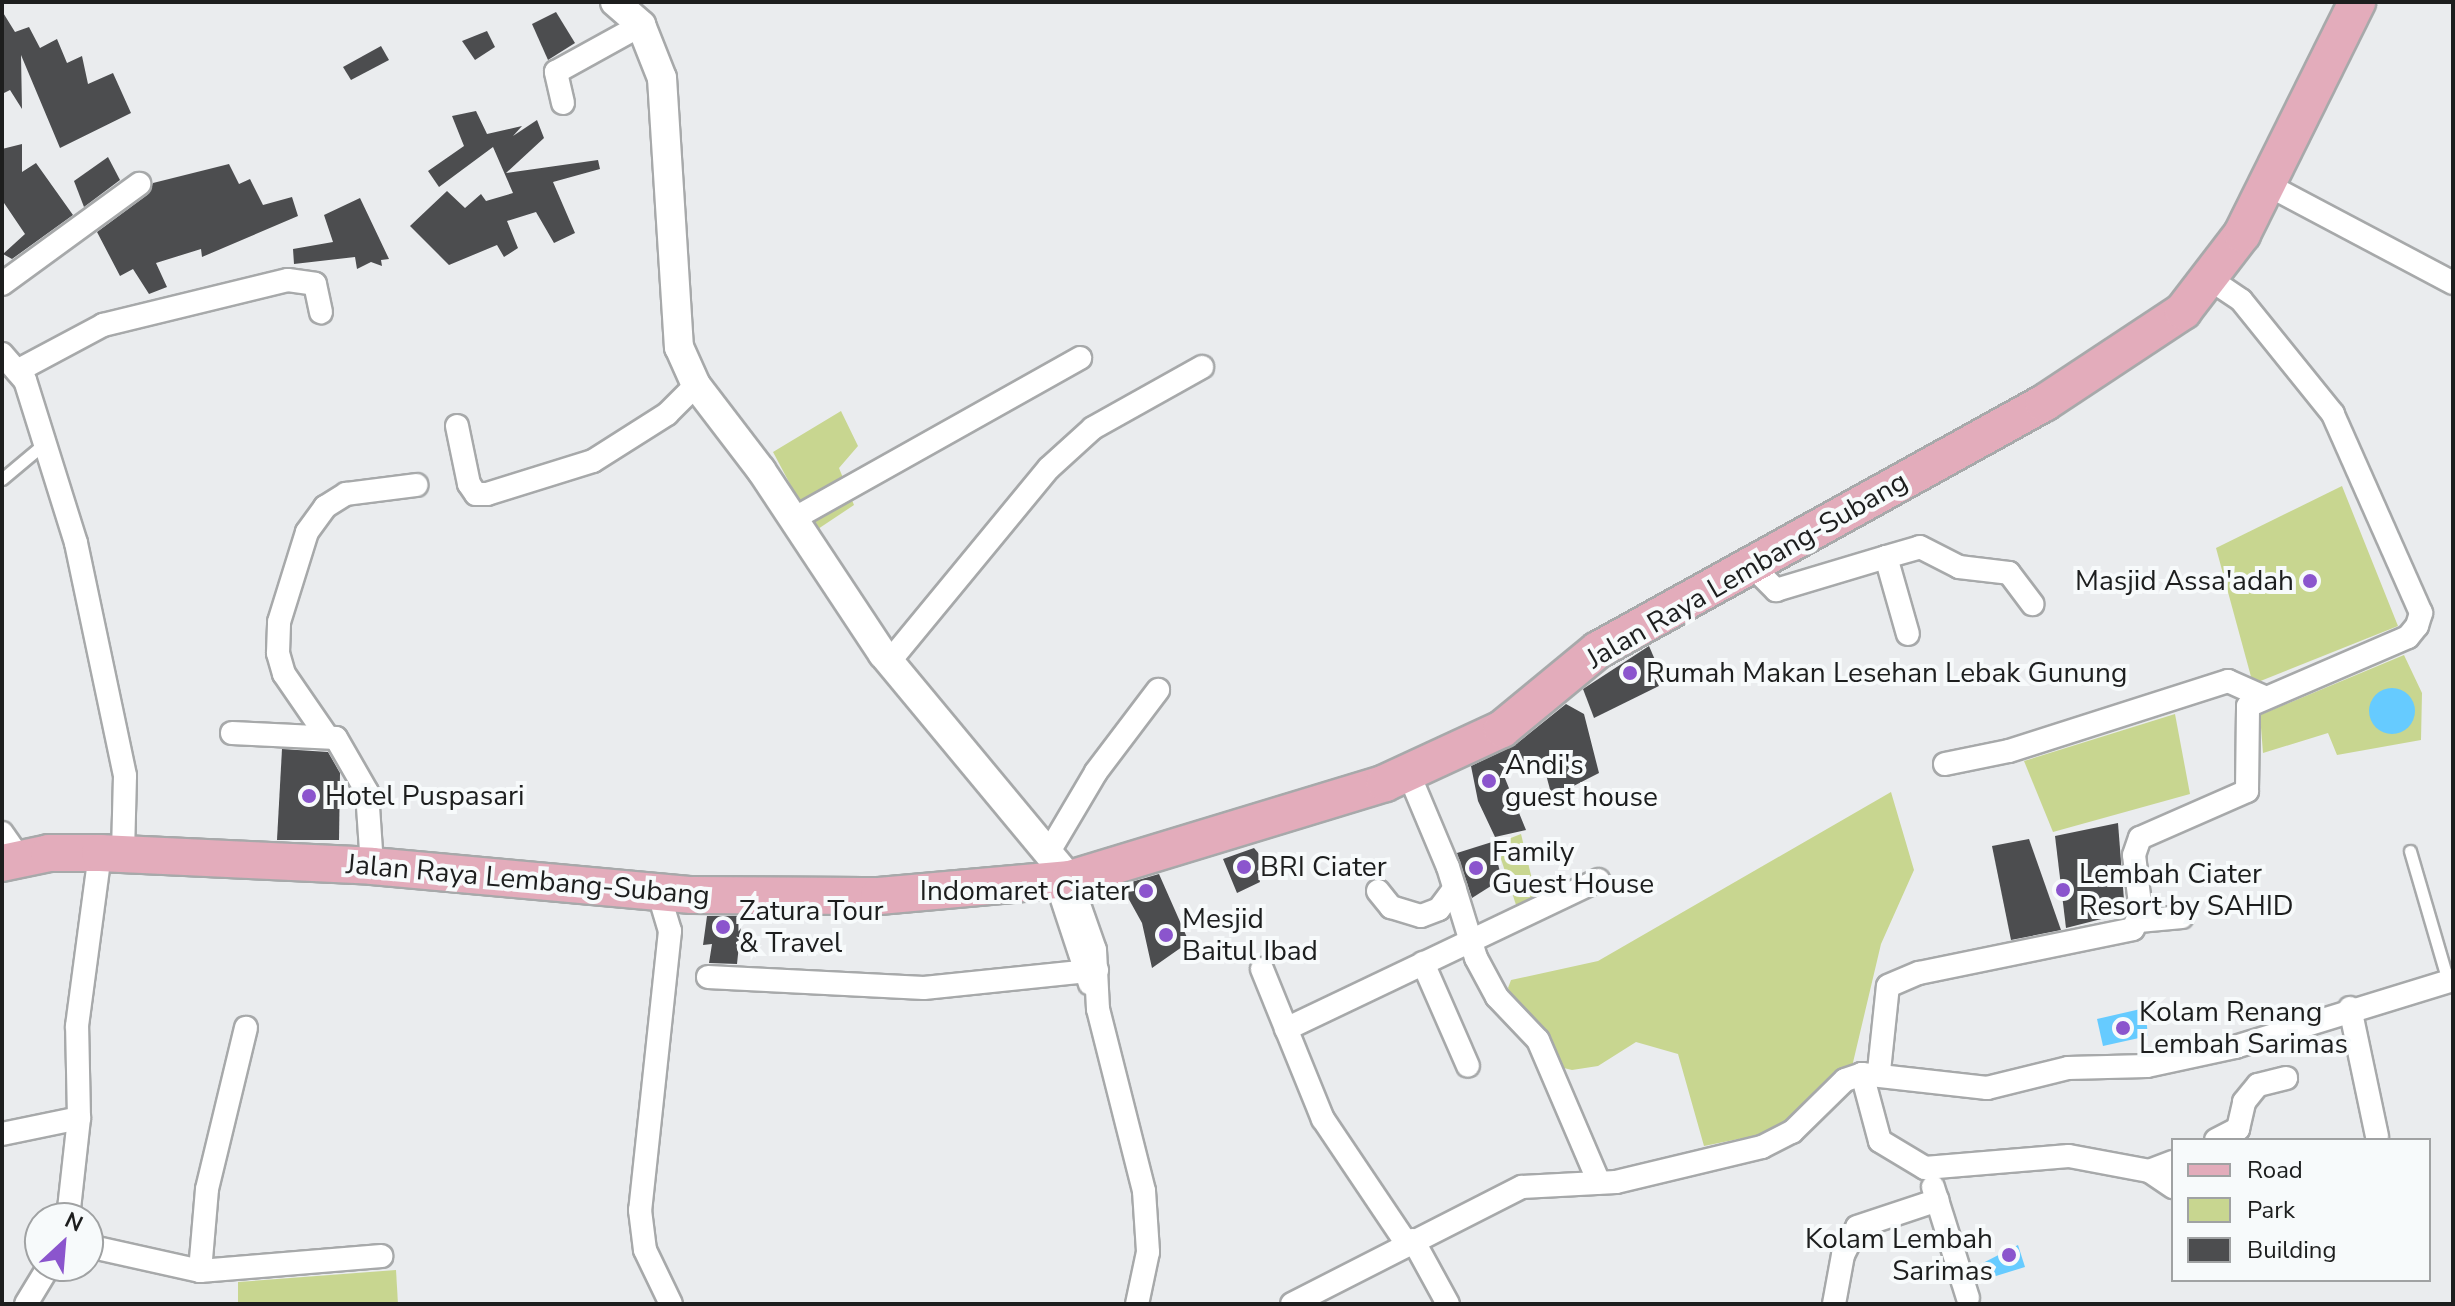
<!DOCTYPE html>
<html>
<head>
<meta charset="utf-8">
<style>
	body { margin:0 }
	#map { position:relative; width:2455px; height:1306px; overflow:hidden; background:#eaecee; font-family:"Nunito Sans",sans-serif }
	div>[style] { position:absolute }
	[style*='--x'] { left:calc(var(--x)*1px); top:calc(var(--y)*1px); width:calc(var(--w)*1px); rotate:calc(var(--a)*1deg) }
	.green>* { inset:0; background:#c8d690 }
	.water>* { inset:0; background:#66cbff }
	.round { border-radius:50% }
	.building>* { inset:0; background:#4c4d4f }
	.roads { filter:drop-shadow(2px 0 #a7a9aa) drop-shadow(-2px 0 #a7a9aa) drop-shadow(0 2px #a7a9aa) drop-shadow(0 -2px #a7a9aa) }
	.service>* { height:11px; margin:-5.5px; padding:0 5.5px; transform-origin:5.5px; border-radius:5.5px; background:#fff }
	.minor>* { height:22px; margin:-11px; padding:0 11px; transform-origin:11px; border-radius:11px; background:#fff }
	.tertiary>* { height:28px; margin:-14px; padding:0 14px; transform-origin:14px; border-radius:14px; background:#fff }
	.primary>* { height:36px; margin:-18px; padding:0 18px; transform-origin:18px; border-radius:18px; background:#e3acbb }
	.dots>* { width:22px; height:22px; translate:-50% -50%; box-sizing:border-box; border:4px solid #f7fafb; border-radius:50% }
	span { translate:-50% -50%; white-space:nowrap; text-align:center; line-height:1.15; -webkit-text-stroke:8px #f7fafb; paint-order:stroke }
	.street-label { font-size:28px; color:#1d1e1e }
	.poi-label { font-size:28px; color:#1d1e1e }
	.right { translate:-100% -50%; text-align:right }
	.left { translate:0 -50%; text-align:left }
	.frame { position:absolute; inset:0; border:4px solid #1d1e1e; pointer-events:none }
	.legend { position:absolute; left:2171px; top:1138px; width:260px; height:144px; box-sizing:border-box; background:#f7fafb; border:2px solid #a0a2a3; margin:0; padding:10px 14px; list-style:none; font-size:24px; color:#1d1e1e }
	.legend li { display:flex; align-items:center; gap:16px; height:40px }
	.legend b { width:40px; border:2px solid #a0a2a3 }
	.north { position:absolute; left:24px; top:1202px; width:80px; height:80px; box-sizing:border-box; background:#f7fafb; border:2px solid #a0a2a3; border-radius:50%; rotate:26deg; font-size:22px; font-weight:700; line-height:32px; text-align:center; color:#1d1e1e }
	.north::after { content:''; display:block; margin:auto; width:28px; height:36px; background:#8b55cd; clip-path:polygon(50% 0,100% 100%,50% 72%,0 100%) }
</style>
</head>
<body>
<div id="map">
	<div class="green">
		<div style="clip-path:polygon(841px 411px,858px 446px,839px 468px,854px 505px,815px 531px,773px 452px)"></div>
		<div style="clip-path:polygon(2342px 486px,2398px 626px,2253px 684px,2216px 548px)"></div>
		<div style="clip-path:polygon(2404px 655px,2422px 693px,2421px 740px,2337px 755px,2328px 733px,2263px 753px,2260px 715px)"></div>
		<div style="clip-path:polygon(2175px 714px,2190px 794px,2053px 832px,2024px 761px)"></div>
		<div style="clip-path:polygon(1891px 792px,1914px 870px,1881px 944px,1851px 1071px,1778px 1131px,1704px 1146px,1678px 1054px,1636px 1042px,1598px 1066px,1572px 1070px,1543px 1063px,1508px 988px,1511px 980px,1598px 961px)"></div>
		<div style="clip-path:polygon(1521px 834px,1538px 904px,1517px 908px,1501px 859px,1503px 841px)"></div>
		<div style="clip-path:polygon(396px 1270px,398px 1304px,238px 1304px,238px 1282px)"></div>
	</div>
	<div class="water">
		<div class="round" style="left:2369px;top:688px;width:46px;height:46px"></div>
		<div style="clip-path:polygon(2145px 1008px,2148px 1036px,2103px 1046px,2097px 1019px)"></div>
		<div style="clip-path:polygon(2018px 1245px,2025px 1267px,1983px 1280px,1977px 1266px)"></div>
	</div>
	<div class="building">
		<div style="clip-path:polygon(2px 11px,15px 32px,29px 27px,40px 48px,57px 39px,67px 63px,82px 56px,88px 84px,113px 73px,131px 113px,60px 148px,21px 55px,22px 109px,10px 90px,2px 94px)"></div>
		<div style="clip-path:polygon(556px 12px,575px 43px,548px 60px,532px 24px)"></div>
		<div style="clip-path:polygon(487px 31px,495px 47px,475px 60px,462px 41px)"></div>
		<div style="clip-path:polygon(381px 46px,389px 60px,351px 80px,343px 67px)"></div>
		<div style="clip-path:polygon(476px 111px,487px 134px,522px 126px,513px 136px,537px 120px,544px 138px,506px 173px,598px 160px,600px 169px,553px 182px,575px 233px,554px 243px,536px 212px,507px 221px,518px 248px,504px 257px,497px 245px,449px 265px,410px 226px,447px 191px,465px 208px,481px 194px,486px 201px,513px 193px,493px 147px,439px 187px,428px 171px,464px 146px,452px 116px)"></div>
		<div style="clip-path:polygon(22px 144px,22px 172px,36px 163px,73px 215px,12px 259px,3px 254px,25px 234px,2px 200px,2px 149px)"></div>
		<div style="clip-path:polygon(108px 157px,120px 180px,84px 207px,74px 181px)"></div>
		<div style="clip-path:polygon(229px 164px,239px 184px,250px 179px,263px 205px,292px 197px,298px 216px,202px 257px,201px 249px,156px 263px,167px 287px,149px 294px,133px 269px,120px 276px,97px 232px,147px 195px,153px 183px)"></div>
		<div style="clip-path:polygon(360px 198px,389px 259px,381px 260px,382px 266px,371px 262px,357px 269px,355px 257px,294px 264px,293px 249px,333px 242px,324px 215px)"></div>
		<div style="clip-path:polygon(1649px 646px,1665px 683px,1594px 718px,1583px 689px)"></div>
		<div style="clip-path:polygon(1566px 704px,1584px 714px,1599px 773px,1552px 797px,1544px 767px,1502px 771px,1526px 830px,1495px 837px,1478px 801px,1471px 766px,1515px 745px)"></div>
		<div style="clip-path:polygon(282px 749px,328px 752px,340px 773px,339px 840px,277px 840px)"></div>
		<div style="clip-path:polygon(2118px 823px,2125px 913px,2066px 928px,2055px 836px)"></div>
		<div style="clip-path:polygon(2029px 839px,2061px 930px,2011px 940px,1992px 846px)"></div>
		<div style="clip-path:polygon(1492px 842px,1502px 879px,1472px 898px,1457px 853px)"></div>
		<div style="clip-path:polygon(1254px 848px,1267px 863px,1257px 871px,1260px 882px,1237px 893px,1223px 859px)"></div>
		<div style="clip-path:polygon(1159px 874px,1189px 942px,1152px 968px,1142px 923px,1121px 885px)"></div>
		<div style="clip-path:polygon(707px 916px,742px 916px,737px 964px,709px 963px,712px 944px,703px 945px)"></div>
	</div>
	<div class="roads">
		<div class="service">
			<div style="--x:2;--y:479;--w:56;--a:-39.9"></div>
			<div style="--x:2410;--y:851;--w:135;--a:73.7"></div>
		</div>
		<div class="minor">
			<div style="--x:563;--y:103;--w:32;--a:-103"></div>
			<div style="--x:556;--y:72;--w:97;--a:-28.9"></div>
			<div style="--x:2268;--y:185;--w:209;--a:27.9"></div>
			<div style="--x:2;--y:284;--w:170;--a:-36.1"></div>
			<div style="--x:2;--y:354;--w:35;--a:49"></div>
			<div style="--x:25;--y:380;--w:171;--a:72.6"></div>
			<div style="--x:76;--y:543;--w:238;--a:78.1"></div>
			<div style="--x:125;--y:776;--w:78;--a:91.5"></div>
			<div style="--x:17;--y:371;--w:98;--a:-28.1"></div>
			<div style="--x:103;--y:325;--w:190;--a:-13.7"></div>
			<div style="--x:288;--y:280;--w:27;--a:8"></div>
			<div style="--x:315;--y:284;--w:29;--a:78"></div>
			<div style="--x:457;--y:426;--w:59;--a:78.3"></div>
			<div style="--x:469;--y:484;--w:12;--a:55"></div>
			<div style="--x:476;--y:494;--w:11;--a:0"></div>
			<div style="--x:487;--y:494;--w:111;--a:-17.3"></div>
			<div style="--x:593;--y:461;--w:88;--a:-32.4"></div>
			<div style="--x:667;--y:414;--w:41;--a:-45"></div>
			<div style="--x:795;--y:518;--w:327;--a:-29.3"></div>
			<div style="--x:1886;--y:557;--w:35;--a:-16"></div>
			<div style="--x:1920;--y:547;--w:44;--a:27.1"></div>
			<div style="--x:1959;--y:567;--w:50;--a:6.8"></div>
			<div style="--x:2009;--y:573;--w:39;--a:53"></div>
			<div style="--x:1750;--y:564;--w:37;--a:45"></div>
			<div style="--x:1776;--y:590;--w:115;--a:-16.7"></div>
			<div style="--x:1886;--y:557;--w:80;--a:74.1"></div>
			<div style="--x:889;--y:662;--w:251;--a:-50.5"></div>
			<div style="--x:1049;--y:468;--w:59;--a:-42.3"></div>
			<div style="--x:1093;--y:428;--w:125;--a:-29.2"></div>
			<div style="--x:232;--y:733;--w:104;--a:2.8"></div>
			<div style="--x:336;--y:738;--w:62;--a:60.1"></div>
			<div style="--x:367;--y:792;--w:74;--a:86.1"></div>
			<div style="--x:326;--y:735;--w:74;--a:-124.5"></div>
			<div style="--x:284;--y:674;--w:22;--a:-106"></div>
			<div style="--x:278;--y:653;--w:31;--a:-88"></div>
			<div style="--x:279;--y:622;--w:94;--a:-72.7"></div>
			<div style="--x:307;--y:532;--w:31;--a:-54"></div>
			<div style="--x:325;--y:507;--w:25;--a:-32"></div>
			<div style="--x:346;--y:494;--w:71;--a:-7.3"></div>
			<div style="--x:1945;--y:764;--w:65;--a:-11.5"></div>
			<div style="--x:2009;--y:751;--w:230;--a:-17.7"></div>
			<div style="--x:2228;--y:681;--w:39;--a:24"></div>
			<div style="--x:1408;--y:772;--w:103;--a:67.2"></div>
			<div style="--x:1448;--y:867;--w:95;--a:72.9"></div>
			<div style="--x:1476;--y:958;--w:44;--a:61.7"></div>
			<div style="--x:1497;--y:997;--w:59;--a:46.4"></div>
			<div style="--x:1538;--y:1040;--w:155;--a:66.8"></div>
			<div style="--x:2;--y:833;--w:29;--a:55"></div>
			<div style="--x:1047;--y:855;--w:96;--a:-59.4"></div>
			<div style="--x:1096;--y:772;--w:103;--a:-52.9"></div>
			<div style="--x:1070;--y:879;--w:75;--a:70.6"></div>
			<div style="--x:1095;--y:950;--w:59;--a:87.1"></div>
			<div style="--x:1098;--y:1009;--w:188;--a:75.8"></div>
			<div style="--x:1144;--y:1191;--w:61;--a:86.2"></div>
			<div style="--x:1148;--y:1252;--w:53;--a:101.9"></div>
			<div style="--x:1056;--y:881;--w:108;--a:71.7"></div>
			<div style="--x:658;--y:891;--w:42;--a:73.3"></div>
			<div style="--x:670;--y:931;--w:281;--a:96.1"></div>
			<div style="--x:640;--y:1210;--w:40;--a:82.9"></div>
			<div style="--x:645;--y:1250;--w:60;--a:64.3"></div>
			<div style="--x:1378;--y:891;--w:21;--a:51"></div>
			<div style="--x:1391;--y:907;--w:31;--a:17"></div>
			<div style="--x:1421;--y:916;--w:19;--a:-21"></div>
			<div style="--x:1439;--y:909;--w:26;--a:-53"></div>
			<div style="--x:2139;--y:921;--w:43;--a:-5.3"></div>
			<div style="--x:1423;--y:963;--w:112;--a:66.4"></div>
			<div style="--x:1262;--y:969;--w:162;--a:67.9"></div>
			<div style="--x:1323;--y:1119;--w:147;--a:56.1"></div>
			<div style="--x:708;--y:977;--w:216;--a:2.9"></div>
			<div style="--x:924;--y:988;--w:174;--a:-5.9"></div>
			<div style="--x:2350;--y:1008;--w:131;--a:78.1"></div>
			<div style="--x:1286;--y:1029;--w:346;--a:-25.5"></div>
			<div style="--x:1879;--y:1071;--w:85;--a:-84"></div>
			<div style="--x:1888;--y:986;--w:34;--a:-23"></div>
			<div style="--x:1919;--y:973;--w:218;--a:-11.6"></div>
			<div style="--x:2133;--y:929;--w:19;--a:-65"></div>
			<div style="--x:2141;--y:912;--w:57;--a:-97"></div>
			<div style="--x:2134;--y:855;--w:18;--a:-71"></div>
			<div style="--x:2140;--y:838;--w:117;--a:-23.7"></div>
			<div style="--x:2247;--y:791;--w:85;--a:-89.3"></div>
			<div style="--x:2248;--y:706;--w:174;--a:-23.3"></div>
			<div style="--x:2408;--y:637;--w:14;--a:-51"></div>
			<div style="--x:2417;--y:626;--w:14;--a:-73"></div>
			<div style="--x:2421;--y:613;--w:218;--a:-113.9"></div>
			<div style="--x:2333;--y:414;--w:146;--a:-128.9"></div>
			<div style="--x:2241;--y:300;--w:37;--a:-146"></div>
			<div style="--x:1862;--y:1074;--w:69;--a:75"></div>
			<div style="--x:1880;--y:1141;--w:52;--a:31"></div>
			<div style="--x:1925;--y:1168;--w:144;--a:-4.8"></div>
			<div style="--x:2069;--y:1156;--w:81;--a:10.6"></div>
			<div style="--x:2149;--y:1171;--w:26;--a:-21"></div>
			<div style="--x:2;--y:1134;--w:79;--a:-11.7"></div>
			<div style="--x:2216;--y:1140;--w:25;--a:-27"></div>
			<div style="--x:2238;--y:1129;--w:28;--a:-77"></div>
			<div style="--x:2244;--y:1102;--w:22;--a:-51"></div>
			<div style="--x:2258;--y:1085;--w:29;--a:-14"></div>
			<div style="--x:2149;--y:1171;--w:29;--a:34"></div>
			<div style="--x:1933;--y:1187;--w:116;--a:72.5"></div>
			<div style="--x:68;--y:1218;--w:101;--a:-83.7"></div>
			<div style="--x:79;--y:1118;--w:92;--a:-91.2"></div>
			<div style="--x:77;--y:1026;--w:175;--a:-82.4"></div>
			<div style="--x:1413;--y:1240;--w:73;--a:61.3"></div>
			<div style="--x:88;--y:1246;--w:115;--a:12.6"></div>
			<div style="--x:200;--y:1271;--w:182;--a:-4.7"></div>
			<div style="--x:200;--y:1271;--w:82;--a:-85.1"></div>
			<div style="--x:207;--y:1189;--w:166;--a:-76.4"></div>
			<div style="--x:26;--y:1304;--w:44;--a:-58.8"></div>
			<div style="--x:1292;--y:1304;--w:258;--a:-27"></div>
			<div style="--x:1522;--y:1187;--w:94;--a:-3"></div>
			<div style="--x:1616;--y:1182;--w:150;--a:-13.5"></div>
			<div style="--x:1762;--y:1147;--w:34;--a:-27"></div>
			<div style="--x:1792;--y:1132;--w:74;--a:-44.5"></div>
			<div style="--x:1845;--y:1080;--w:18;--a:-19"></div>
			<div style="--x:1862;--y:1074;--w:126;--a:6.4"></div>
			<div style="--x:1987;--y:1088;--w:83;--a:-13.9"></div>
			<div style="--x:2068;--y:1068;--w:79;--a:-1.5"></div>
			<div style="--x:2147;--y:1066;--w:90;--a:-12.2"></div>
			<div style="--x:2235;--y:1047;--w:228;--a:-17.1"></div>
			<div style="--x:1834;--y:1304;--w:50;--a:-79.6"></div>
			<div style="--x:1843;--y:1255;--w:31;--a:-63"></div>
			<div style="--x:1857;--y:1227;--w:85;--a:-18.4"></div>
		</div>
		<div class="tertiary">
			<div style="--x:615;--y:2;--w:35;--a:41"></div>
			<div style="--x:641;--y:25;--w:57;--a:68.4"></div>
			<div style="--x:662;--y:78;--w:270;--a:86.4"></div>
			<div style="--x:679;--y:347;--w:42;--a:65.9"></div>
			<div style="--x:696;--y:385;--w:107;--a:52.6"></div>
			<div style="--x:761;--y:470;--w:221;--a:56.5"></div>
			<div style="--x:883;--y:654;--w:293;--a:50.3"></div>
		</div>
		<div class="primary">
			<div style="--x:2;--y:863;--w:48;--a:-12"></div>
			<div style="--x:49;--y:853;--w:51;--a:0"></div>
			<div style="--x:100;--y:853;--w:272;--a:2.7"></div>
			<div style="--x:372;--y:866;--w:321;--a:5.2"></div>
			<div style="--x:692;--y:895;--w:187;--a:0.3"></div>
			<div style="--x:879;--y:896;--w:192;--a:-5.1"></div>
			<div style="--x:1070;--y:879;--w:329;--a:-16.9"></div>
			<div style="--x:1385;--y:783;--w:129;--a:-24.8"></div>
			<div style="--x:1502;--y:729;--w:124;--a:-39.5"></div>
			<div style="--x:1598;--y:650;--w:510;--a:-28.98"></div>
			<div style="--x:2044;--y:403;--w:167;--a:-33.5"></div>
			<div style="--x:2183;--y:311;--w:97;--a:-52.5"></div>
			<div style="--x:2242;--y:234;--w:259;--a:-63.6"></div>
		</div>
	</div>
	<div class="dots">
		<div style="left:2310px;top:581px;background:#8b55cd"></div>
		<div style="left:1630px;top:673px;background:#8b55cd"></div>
		<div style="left:1489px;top:781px;background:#8b55cd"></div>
		<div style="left:309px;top:796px;background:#8b55cd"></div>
		<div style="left:1244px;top:867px;background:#8b55cd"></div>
		<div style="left:1476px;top:868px;background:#8b55cd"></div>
		<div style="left:2063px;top:890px;background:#8b55cd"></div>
		<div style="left:1146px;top:891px;background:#8b55cd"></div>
		<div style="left:723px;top:927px;background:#8b55cd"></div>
		<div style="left:1166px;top:935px;background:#8b55cd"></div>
		<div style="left:2123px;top:1028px;background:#8b55cd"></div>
		<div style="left:2009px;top:1255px;background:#8b55cd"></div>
	</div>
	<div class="street-label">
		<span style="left:1747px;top:570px;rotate:-30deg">Jalan Raya Lembang-Subang</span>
		<span style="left:528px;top:880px;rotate:5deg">Jalan Raya Lembang-Subang</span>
	</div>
	<div class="poi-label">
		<span class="right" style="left:2294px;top:581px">Masjid Assa'adah</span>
		<span class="left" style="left:1646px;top:673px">Rumah Makan Lesehan Lebak Gunung</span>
		<span class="left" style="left:1505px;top:781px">Andi's<br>guest house</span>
		<span class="left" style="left:325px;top:796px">Hotel Puspasari</span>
		<span class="left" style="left:1492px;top:868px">Family<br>Guest House</span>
		<span class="left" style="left:1260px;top:867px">BRI Ciater</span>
		<span class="left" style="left:2079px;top:890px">Lembah Ciater<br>Resort by SAHID</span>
		<span class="right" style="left:1130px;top:891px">Indomaret Ciater</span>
		<span class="left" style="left:739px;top:927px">Zatura Tour<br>&amp; Travel</span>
		<span class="left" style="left:1182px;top:935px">Mesjid<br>Baitul Ibad</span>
		<span class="left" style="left:2139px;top:1028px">Kolam Renang<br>Lembah Sarimas</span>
		<span class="right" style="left:1993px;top:1255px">Kolam Lembah<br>Sarimas</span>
	</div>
	<div class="frame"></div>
	<ul class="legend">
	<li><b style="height:10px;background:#e3acbb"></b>Road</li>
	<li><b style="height:22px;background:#c8d690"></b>Park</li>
	<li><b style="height:22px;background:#4c4d4f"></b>Building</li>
	</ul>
	<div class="north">N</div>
</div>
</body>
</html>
